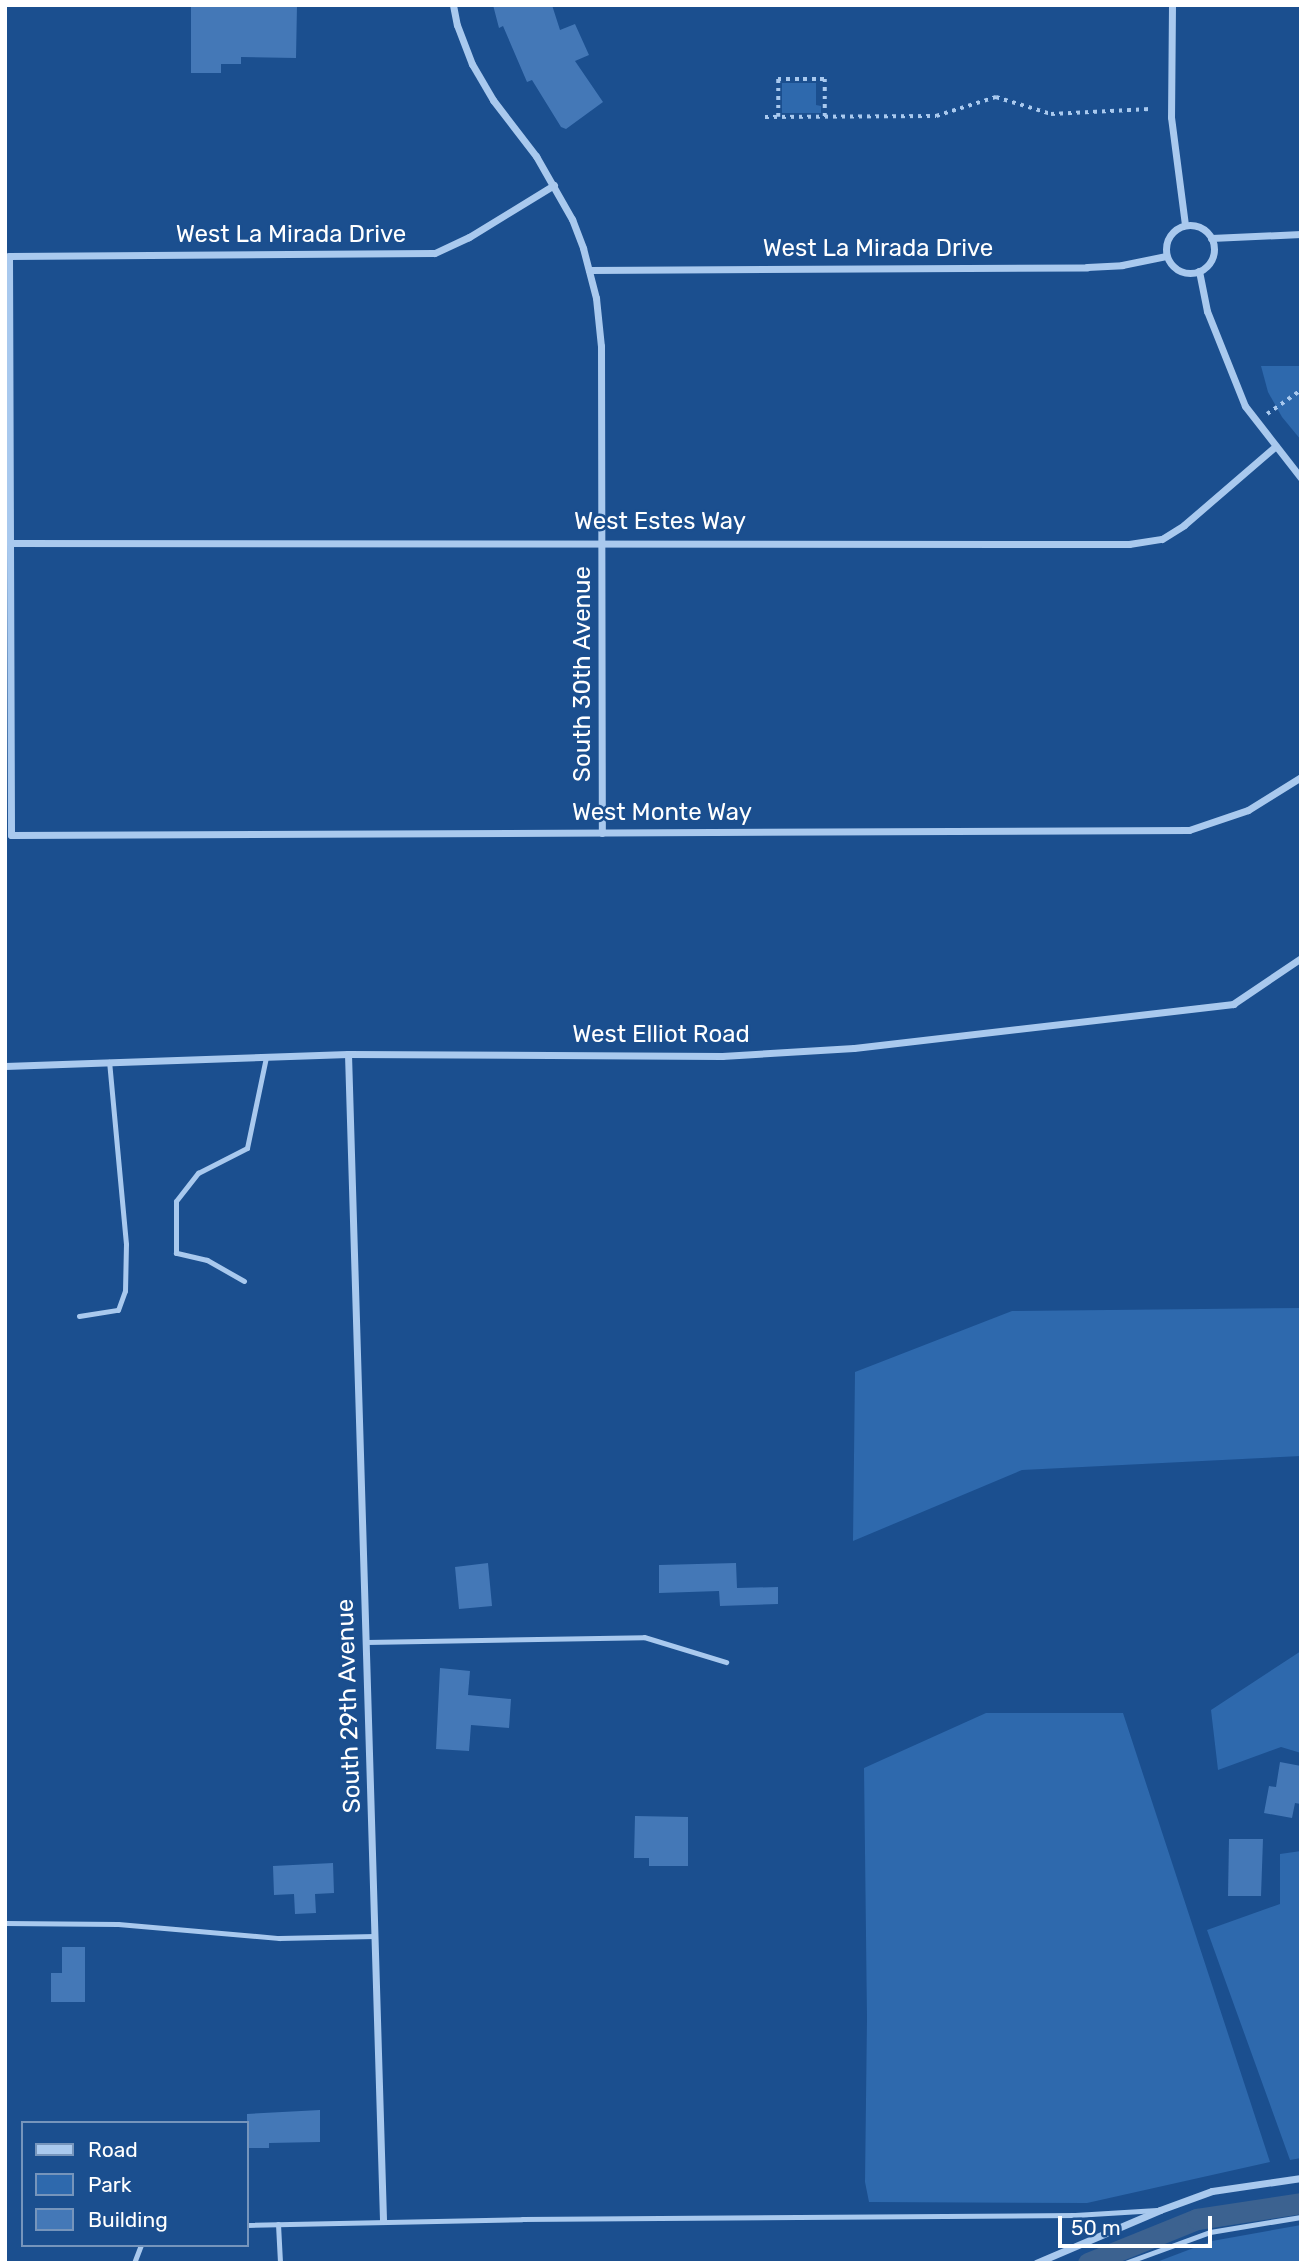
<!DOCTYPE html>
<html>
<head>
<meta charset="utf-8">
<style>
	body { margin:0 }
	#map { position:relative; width:1306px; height:2268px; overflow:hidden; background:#1b4f8f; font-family:Rubik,sans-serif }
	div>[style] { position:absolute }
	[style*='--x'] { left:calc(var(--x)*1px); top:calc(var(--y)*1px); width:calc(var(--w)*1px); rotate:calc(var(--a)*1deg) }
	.green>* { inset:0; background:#2e69ad }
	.canal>* { height:21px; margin:-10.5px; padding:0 10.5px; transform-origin:10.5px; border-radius:10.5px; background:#3c6290 }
	.building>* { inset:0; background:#4478b7 }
	.path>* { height:3.5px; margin-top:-1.75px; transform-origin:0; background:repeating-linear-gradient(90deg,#a9c9ee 0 3.5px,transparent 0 8.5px) }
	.service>* { height:5px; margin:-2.5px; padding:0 2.5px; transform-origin:2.5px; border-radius:2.5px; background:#a9c9ee }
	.minor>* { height:7px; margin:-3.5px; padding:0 3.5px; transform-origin:3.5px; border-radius:3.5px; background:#a9c9ee }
	.minor>.ring { margin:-3.5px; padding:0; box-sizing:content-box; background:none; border:7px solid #a9c9ee; border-radius:50% }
	span { translate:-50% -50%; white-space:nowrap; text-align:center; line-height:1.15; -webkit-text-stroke:5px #1b4f8f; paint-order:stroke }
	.street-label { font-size:24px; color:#fff }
	.frame { position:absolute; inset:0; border:7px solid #fff; pointer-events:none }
	.legend { position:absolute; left:21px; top:2121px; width:228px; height:126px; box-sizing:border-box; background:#1b4f8f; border:2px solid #7695bc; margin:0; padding:9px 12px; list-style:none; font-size:21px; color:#fff }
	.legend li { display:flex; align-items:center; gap:14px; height:35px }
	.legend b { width:35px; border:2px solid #7695bc }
	.scale { position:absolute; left:1058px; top:2216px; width:154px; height:32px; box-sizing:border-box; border:4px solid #fff; border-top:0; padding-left:9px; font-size:21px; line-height:24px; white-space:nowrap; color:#fff; -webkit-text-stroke:5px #1b4f8f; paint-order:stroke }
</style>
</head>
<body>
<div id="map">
	<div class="green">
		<div style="clip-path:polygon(782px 83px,816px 83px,816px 105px,821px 106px,821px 113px,782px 113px)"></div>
		<div style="clip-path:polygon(1261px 366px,1301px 366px,1301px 440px,1282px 417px,1268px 392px)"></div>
		<div style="clip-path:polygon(1301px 1308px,1301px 1456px,1022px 1470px,853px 1541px,855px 1372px,1012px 1311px)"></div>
		<div style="clip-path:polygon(1301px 1651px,1301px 1753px,1281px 1747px,1218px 1770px,1211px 1710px)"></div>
		<div style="clip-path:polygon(986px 1713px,1123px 1713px,1270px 2162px,1087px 2203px,869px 2202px,865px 2182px,867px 2018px,864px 1768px)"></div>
		<div style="clip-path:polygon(1301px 1851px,1301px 2158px,1290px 2160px,1207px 1930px,1280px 1904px,1280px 1854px)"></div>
		<div style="clip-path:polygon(1301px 2225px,1301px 2263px,1154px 2263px,1212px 2241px)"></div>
	</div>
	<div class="canal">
		<div style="--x:1088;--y:2263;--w:118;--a:-22"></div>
		<div style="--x:1197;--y:2219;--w:105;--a:-8.7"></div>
	</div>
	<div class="building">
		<div style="clip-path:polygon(191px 5px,297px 5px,296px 58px,241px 57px,241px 64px,221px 64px,221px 73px,191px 73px)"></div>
		<div style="clip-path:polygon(493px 5px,552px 5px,560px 30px,575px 24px,589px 55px,575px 61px,603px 102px,566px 129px,561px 127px,532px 80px,527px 82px,503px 26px,499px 28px)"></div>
		<div style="clip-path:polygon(488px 1563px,492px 1606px,459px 1609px,455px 1567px)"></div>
		<div style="clip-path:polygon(736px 1563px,737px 1588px,778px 1587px,778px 1604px,720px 1606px,719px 1591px,659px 1593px,659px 1565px)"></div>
		<div style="clip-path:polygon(440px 1668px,470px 1671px,468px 1695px,511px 1699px,509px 1728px,471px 1725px,469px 1751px,436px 1749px)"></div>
		<div style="clip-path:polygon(1280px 1762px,1301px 1766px,1301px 1804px,1295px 1803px,1292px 1818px,1264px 1813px,1269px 1786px,1276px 1787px)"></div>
		<div style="clip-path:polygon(635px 1816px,688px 1817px,688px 1866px,649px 1866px,649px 1858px,634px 1858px)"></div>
		<div style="clip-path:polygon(1229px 1839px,1263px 1839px,1261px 1896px,1228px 1896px)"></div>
		<div style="clip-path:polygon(333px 1863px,334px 1893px,315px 1894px,316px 1913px,295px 1914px,294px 1894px,274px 1895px,273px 1866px)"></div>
		<div style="clip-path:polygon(62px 1947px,85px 1947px,85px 2002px,51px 2002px,51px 1973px,62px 1973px)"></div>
		<div style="clip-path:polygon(320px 2110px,320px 2142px,269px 2143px,269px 2148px,247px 2148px,247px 2114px)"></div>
	</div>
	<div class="path">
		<div style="--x:765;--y:117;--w:171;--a:-0.3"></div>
		<div style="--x:936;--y:116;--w:63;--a:-17.6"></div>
		<div style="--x:996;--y:97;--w:58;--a:17.2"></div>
		<div style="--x:1051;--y:114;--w:99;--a:-2.9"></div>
		<div style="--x:778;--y:117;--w:38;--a:-90"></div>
		<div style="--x:778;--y:79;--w:47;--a:0"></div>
		<div style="--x:825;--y:79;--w:38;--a:90"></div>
		<div style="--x:1267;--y:414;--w:42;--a:-35.2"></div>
	</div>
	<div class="service">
		<div style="--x:244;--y:1281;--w:43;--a:-150.4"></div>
		<div style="--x:207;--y:1260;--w:32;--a:-167"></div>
		<div style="--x:176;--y:1253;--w:52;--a:-90"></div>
		<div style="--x:176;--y:1201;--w:36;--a:-52"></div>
		<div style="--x:198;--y:1173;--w:55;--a:-27"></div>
		<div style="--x:247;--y:1148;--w:93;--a:-78.2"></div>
		<div style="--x:79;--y:1316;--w:39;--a:-9"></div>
		<div style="--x:118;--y:1310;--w:20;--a:-70"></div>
		<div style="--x:125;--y:1291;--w:47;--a:-88.8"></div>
		<div style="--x:126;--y:1244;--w:183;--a:-95.3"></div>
		<div style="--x:366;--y:1642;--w:278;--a:-1"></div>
		<div style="--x:644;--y:1637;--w:86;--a:17"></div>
		<div style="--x:5;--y:1923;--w:113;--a:0.5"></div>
		<div style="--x:118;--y:1924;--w:162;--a:5"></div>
		<div style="--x:279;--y:1938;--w:96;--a:-1.2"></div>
		<div style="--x:278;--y:2224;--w:39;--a:87"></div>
		<div style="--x:247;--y:2225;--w:275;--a:-1.2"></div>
		<div style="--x:522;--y:2219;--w:553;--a:-0.41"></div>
		<div style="--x:1075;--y:2215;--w:82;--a:-3.5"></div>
		<div style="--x:134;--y:2263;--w:19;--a:-69"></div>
		<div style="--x:1125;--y:2263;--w:90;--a:-20"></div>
		<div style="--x:1210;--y:2232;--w:92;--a:-9.4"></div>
	</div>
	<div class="minor">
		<div style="--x:453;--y:5;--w:20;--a:79"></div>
		<div style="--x:457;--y:25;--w:42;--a:69"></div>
		<div style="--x:472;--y:64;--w:42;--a:59.7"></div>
		<div style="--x:493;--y:100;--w:71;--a:52.5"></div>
		<div style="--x:536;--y:156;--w:73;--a:60.3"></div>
		<div style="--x:572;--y:219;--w:31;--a:69"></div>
		<div style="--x:583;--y:248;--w:52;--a:75.4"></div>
		<div style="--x:596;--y:298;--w:48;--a:84.1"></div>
		<div style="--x:601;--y:346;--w:487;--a:89.9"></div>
		<div style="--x:1172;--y:5;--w:112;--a:90.5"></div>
		<div style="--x:1171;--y:117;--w:109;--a:82.6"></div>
		<div style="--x:554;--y:185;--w:100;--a:148.5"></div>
		<div style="--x:469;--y:237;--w:38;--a:155"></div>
		<div style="--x:434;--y:253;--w:425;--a:179.6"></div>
		<div style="--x:9;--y:256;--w:579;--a:89.8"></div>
		<div style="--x:11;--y:835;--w:1178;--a:-0.24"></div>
		<div style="--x:1189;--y:830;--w:62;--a:-18.7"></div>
		<div style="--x:1248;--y:810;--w:62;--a:-31.9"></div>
		<div class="ring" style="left:1166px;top:225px;width:41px;height:41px"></div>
		<div style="--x:1211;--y:238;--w:90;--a:-2.5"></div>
		<div style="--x:589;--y:270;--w:498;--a:-0.3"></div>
		<div style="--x:1087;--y:267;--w:35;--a:-3"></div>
		<div style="--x:1122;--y:265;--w:45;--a:-11.6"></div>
		<div style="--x:1199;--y:271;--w:41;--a:78.7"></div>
		<div style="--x:1207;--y:311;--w:102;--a:68.2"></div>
		<div style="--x:1245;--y:406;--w:91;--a:52.1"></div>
		<div style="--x:10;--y:543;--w:1119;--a:0.05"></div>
		<div style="--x:1129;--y:544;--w:33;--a:-9"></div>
		<div style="--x:1162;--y:539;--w:26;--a:-32"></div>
		<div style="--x:1184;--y:525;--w:121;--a:-40.7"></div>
		<div style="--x:348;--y:1054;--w:1167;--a:88.28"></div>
		<div style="--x:5;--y:1066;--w:343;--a:-2"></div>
		<div style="--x:348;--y:1054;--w:374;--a:0.3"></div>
		<div style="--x:722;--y:1056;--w:132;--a:-3.5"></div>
		<div style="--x:854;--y:1048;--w:382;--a:-6.6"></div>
		<div style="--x:1233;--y:1004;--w:82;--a:-34.1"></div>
		<div style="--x:1036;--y:2263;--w:135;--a:-23.1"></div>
		<div style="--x:1160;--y:2210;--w:55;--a:-20.1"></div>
		<div style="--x:1212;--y:2191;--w:90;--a:-8.3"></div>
	</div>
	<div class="street-label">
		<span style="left:291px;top:235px">West La Mirada Drive</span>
		<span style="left:878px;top:249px">West La Mirada Drive</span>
		<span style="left:660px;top:522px">West Estes Way</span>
		<span style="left:583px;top:674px;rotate:-90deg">South 30th Avenue</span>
		<span style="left:662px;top:813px">West Monte Way</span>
		<span style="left:661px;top:1035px">West Elliot Road</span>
		<span style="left:349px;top:1706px;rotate:-92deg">South 29th Avenue</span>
	</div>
	<div class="frame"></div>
	<ul class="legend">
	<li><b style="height:9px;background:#a9c9ee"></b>Road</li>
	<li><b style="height:19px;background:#2e69ad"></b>Park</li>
	<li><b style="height:19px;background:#4478b7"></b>Building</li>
	</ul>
	<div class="scale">50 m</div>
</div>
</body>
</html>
